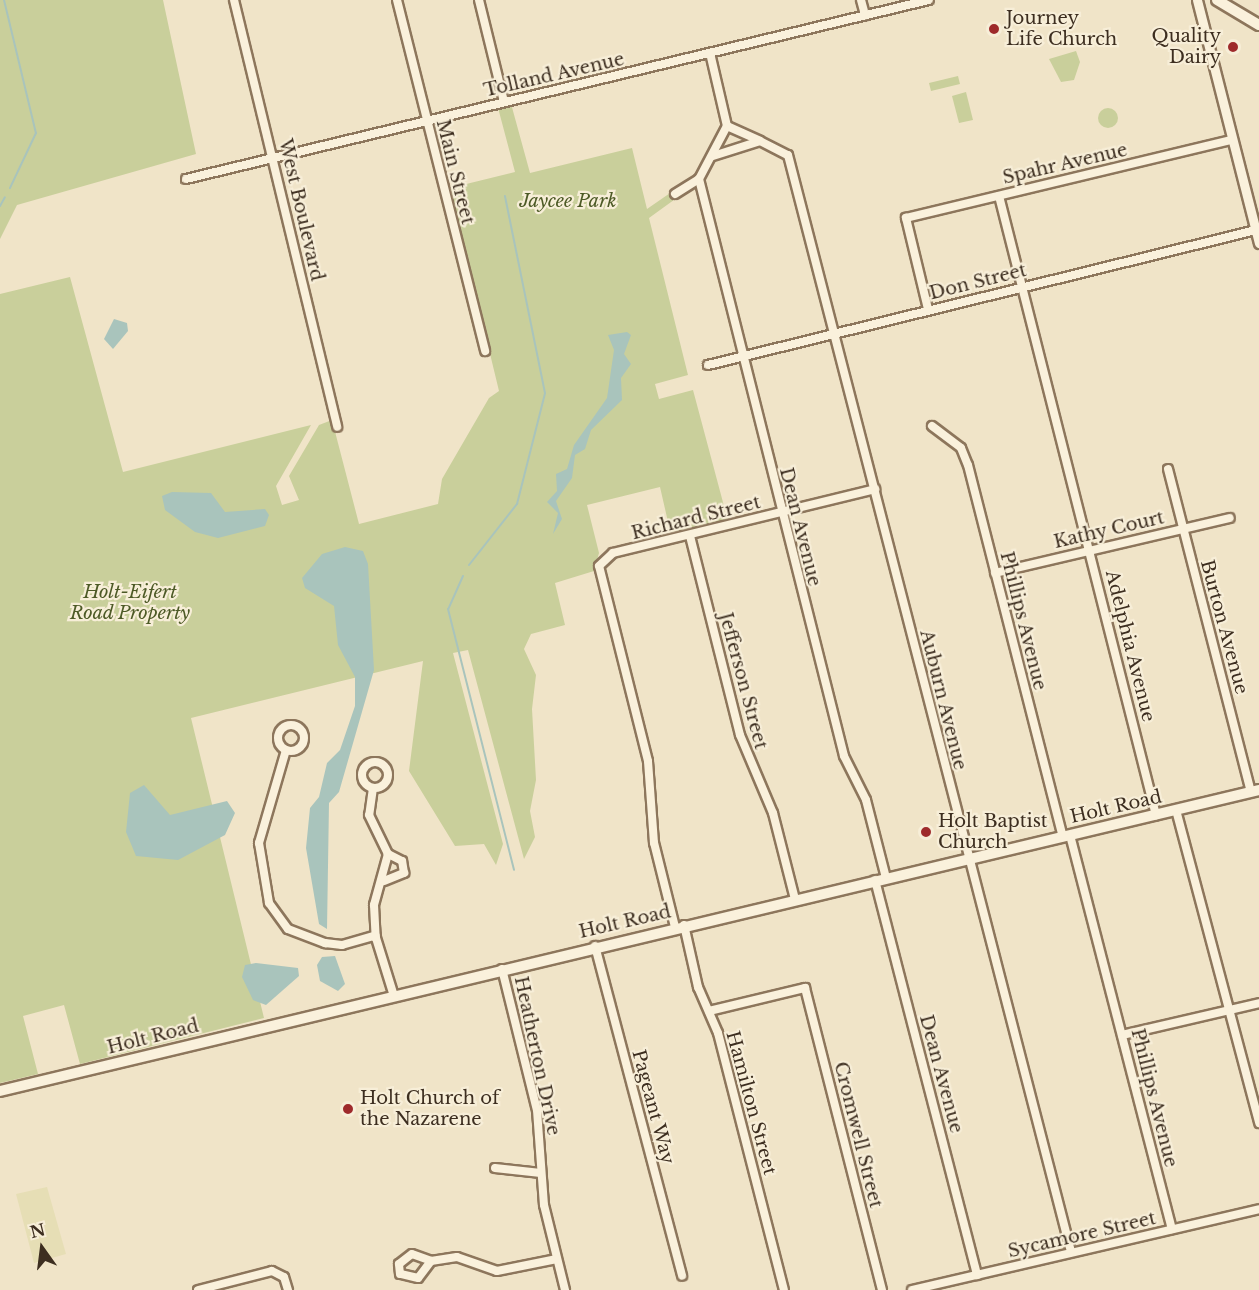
<!DOCTYPE html>
<html>
<head>
<meta charset="utf-8">
<style>
	body { margin:0 }
	#map { position:relative; width:1259px; height:1290px; overflow:hidden; background:#f0e4c8; font-family:"Libre Baskerville",serif }
	div>[style] { position:absolute }
	[style*='--x'] { left:calc(var(--x)*1px); top:calc(var(--y)*1px); width:calc(var(--w)*1px); rotate:calc(var(--a)*1deg) }
	.farmland>* { inset:0; background:#e6deb5 }
	.green>* { inset:0; background:#c9cf9b }
	.round { border-radius:50% }
	.water>* { inset:0; background:#a9c4bc }
	.stream>* { height:2px; margin:-1px; padding:0 1px; transform-origin:1px; border-radius:1px; background:#a9c4bc }
	.roads { filter:drop-shadow(2px 0 #8d765c) drop-shadow(-2px 0 #8d765c) drop-shadow(0 2px #8d765c) drop-shadow(0 -2px #8d765c) }
	.minor>* { height:8px; margin:-4px; padding:0 4px; transform-origin:4px; border-radius:4px; background:#faf1dc }
	.minor>.ring { margin:-4px; padding:0; box-sizing:content-box; background:none; border:8px solid #faf1dc; border-radius:50% }
	.tertiary>* { height:9px; margin:-4.5px; padding:0 4.5px; transform-origin:4.5px; border-radius:4.5px; background:#faf1dc }
	.secondary>* { height:10px; margin:-5px; padding:0 5px; transform-origin:5px; border-radius:5px; background:#faf1dc }
	.dots>* { width:16px; height:16px; translate:-50% -50%; box-sizing:border-box; border:3px solid #f7eed8; border-radius:50% }
	span { translate:-50% -50%; white-space:nowrap; text-align:center; line-height:1.15; -webkit-text-stroke:4.5px #f7eed8; paint-order:stroke }
	.poi-label { font-size:18px; color:#3d2e20 }
	.left { translate:0 -50%; text-align:left }
	.right { translate:-100% -50%; text-align:right }
	.street-label { font-size:18px; color:#3d2e20 }
	.park-label { font-size:18px; color:#4d5a26; font-style:italic }
	.north { position:absolute; left:12px; top:1218px; width:60px; height:60px; -webkit-text-stroke:4px #f7eed8; paint-order:stroke; rotate:346deg; font-size:16px; font-weight:700; line-height:24px; text-align:center; color:#3d2e20 }
	.north::after { content:''; display:block; margin:auto; width:21px; height:27px; background:#3d2e20; clip-path:polygon(50% 0,100% 100%,50% 72%,0 100%) }
</style>
</head>
<body>
<div id="map">
	<div class="farmland">
		<div style="clip-path:polygon(47px 1187px,66px 1254px,34px 1263px,16px 1194px)"></div>
	</div>
	<div class="green">
		<div style="clip-path:polygon(0 0,163px 0,196px 154px,17px 205px,0 239px)"></div>
		<div style="clip-path:polygon(1076px 51px,1080px 62px,1074px 80px,1061px 82px,1049px 59px)"></div>
		<div style="clip-path:polygon(958px 76px,960px 84px,931px 91px,929px 83px)"></div>
		<div style="clip-path:polygon(966px 92px,973px 120px,959px 123px,952px 96px)"></div>
		<div style="clip-path:polygon(510px 100px,530px 173px,632px 148px,647px 209px,673px 191px,678px 197px,649px 218px,688px 375px,655px 384px,659px 399px,693px 390px,728px 521px,671px 535px,660px 487px,587px 505px,599px 553px,594px 571px,555px 583px,565px 625px,531px 634px,524px 649px,536px 675px,532px 709px,536px 780px,530px 811px,535px 837px,524px 859px,468px 650px,453px 653px,503px 844px,496px 865px,484px 844px,455px 846px,409px 771px,423px 661px,191px 718px,264px 1018px,80px 1064px,64px 1005px,23px 1016px,38px 1074px,0 1083px,0 294px,70px 277px,123px 472px,311px 425px,276px 486px,282px 505px,299px 500px,289px 476px,319px 425px,332px 420px,359px 524px,438px 504px,442px 479px,489px 398px,499px 391px,450px 188px,515px 172px,497px 104px)"></div>
		<div class="round" style="left:1098px;top:108px;width:20px;height:20px"></div>
	</div>
	<div class="water">
		<div style="clip-path:polygon(114px 319px,127px 323px,128px 331px,113px 349px,104px 339px)"></div>
		<div style="clip-path:polygon(627px 332px,631px 335px,624px 354px,631px 364px,621px 378px,622px 400px,591px 430px,585px 449px,575px 455px,572px 478px,556px 501px,562px 519px,553px 534px,558px 513px,547px 502px,557px 491px,556px 474px,567px 469px,574px 445px,607px 398px,614px 350px,608px 335px)"></div>
		<div style="clip-path:polygon(172px 492px,211px 493px,225px 512px,265px 509px,269px 515px,265px 526px,218px 538px,195px 532px,165px 510px,162px 496px)"></div>
		<div style="clip-path:polygon(345px 547px,363px 551px,368px 564px,374px 670px,339px 792px,329px 803px,327px 929px,319px 924px,306px 848px,310px 808px,319px 797px,327px 763px,340px 750px,355px 706px,355px 677px,338px 645px,334px 606px,305px 588px,302px 578px,322px 554px)"></div>
		<div style="clip-path:polygon(144px 785px,170px 815px,227px 801px,235px 813px,225px 835px,178px 860px,136px 856px,126px 832px,130px 793px)"></div>
		<div style="clip-path:polygon(335px 956px,345px 984px,338px 991px,320px 981px,317px 965px,322px 957px)"></div>
		<div style="clip-path:polygon(256px 963px,298px 968px,299px 976px,266px 1005px,253px 1000px,242px 977px,245px 965px)"></div>
	</div>
	<div class="stream">
		<div style="--x:4;--y:0;--w:137;--a:76.5"></div>
		<div style="--x:36;--y:133;--w:61;--a:115.3"></div>
		<div style="--x:0;--y:206;--w:10;--a:-61"></div>
		<div style="--x:469;--y:565;--w:78;--a:-51.8"></div>
		<div style="--x:517;--y:504;--w:114;--a:-75.8"></div>
		<div style="--x:545;--y:393;--w:201;--a:-101.5"></div>
		<div style="--x:463;--y:576;--w:36;--a:114"></div>
		<div style="--x:448;--y:609;--w:269;--a:75.8"></div>
	</div>
	<div class="roads">
		<div class="minor">
			<div style="--x:234;--y:0;--w:439;--a:76.4"></div>
			<div style="--x:397;--y:0;--w:362;--a:75.9"></div>
			<div style="--x:479;--y:0;--w:105;--a:76.2"></div>
			<div style="--x:861;--y:0;--w:16;--a:75"></div>
			<div style="--x:727;--y:126;--w:36;--a:24"></div>
			<div style="--x:713;--y:156;--w:49;--a:-17.7"></div>
			<div style="--x:760;--y:141;--w:31;--a:27"></div>
			<div style="--x:788;--y:155;--w:1133;--a:75.53"></div>
			<div style="--x:186;--y:179;--w:764;--a:-13.55"></div>
			<div style="--x:699;--y:179;--w:595;--a:75.89"></div>
			<div style="--x:844;--y:756;--w:49;--a:63.4"></div>
			<div style="--x:866;--y:800;--w:81;--a:75.6"></div>
			<div style="--x:675;--y:194;--w:28;--a:-32"></div>
			<div style="--x:699;--y:179;--w:60;--a:-62.2"></div>
			<div style="--x:727;--y:126;--w:75;--a:-103.1"></div>
			<div style="--x:999;--y:196;--w:639;--a:75.77"></div>
			<div style="--x:928;--y:309;--w:94;--a:-103.6"></div>
			<div style="--x:906;--y:218;--w:335;--a:-13.5"></div>
			<div style="--x:708;--y:365;--w:564;--a:-13.84"></div>
			<div style="--x:932;--y:426;--w:36;--a:37"></div>
			<div style="--x:961;--y:448;--w:18;--a:68"></div>
			<div style="--x:968;--y:465;--w:384;--a:75.7"></div>
			<div style="--x:1168;--y:469;--w:333;--a:75.6"></div>
			<div style="--x:690;--y:536;--w:205;--a:75.9"></div>
			<div style="--x:740;--y:735;--w:85;--a:67.1"></div>
			<div style="--x:773;--y:813;--w:89;--a:75.7"></div>
			<div style="--x:995;--y:573;--w:241;--a:-13.2"></div>
			<div class="ring" style="left:278px;top:725px;width:18px;height:18px"></div>
			<div style="--x:286;--y:750;--w:97;--a:106.2"></div>
			<div style="--x:259;--y:843;--w:61;--a:80.5"></div>
			<div style="--x:269;--y:903;--w:32;--a:54"></div>
			<div style="--x:288;--y:929;--w:40;--a:21"></div>
			<div style="--x:325;--y:943;--w:17;--a:7"></div>
			<div style="--x:342;--y:945;--w:35;--a:-16"></div>
			<div class="ring" style="left:362px;top:762px;width:18px;height:18px"></div>
			<div style="--x:373;--y:788;--w:27;--a:98"></div>
			<div style="--x:369;--y:815;--w:43;--a:64"></div>
			<div style="--x:388;--y:854;--w:53;--a:105.4"></div>
			<div style="--x:374;--y:905;--w:33;--a:87"></div>
			<div style="--x:376;--y:938;--w:61;--a:72.8"></div>
			<div style="--x:1176;--y:810;--w:324;--a:75.1"></div>
			<div style="--x:1070;--y:835;--w:407;--a:75.5"></div>
			<div style="--x:875;--y:880;--w:408;--a:75.5"></div>
			<div style="--x:384;--y:881;--w:22;--a:-22"></div>
			<div style="--x:404;--y:873;--w:12;--a:-99"></div>
			<div style="--x:402;--y:861;--w:16;--a:-153"></div>
			<div style="--x:684;--y:925;--w:64;--a:77.3"></div>
			<div style="--x:698;--y:987;--w:50;--a:66.5"></div>
			<div style="--x:718;--y:1033;--w:265;--a:75.6"></div>
			<div style="--x:675;--y:927;--w:87;--a:-104"></div>
			<div style="--x:654;--y:843;--w:82;--a:-94.2"></div>
			<div style="--x:648;--y:761;--w:201;--a:-104.1"></div>
			<div style="--x:599;--y:566;--w:19;--a:-43"></div>
			<div style="--x:613;--y:553;--w:270;--a:-13.7"></div>
			<div style="--x:595;--y:946;--w:341;--a:75.2"></div>
			<div style="--x:502;--y:969;--w:145;--a:76.1"></div>
			<div style="--x:537;--y:1110;--w:95;--a:85.8"></div>
			<div style="--x:544;--y:1205;--w:88;--a:76.1"></div>
			<div style="--x:709;--y:1011;--w:99;--a:-13.5"></div>
			<div style="--x:805;--y:988;--w:312;--a:75.7"></div>
			<div style="--x:1122;--y:1035;--w:141;--a:-13.1"></div>
			<div style="--x:495;--y:1168;--w:46;--a:6.2"></div>
			<div style="--x:431;--y:1261;--w:21;--a:127"></div>
			<div style="--x:418;--y:1278;--w:18;--a:-167"></div>
			<div style="--x:400;--y:1274;--w:10;--a:-96"></div>
			<div style="--x:399;--y:1264;--w:16;--a:-38"></div>
			<div style="--x:412;--y:1254;--w:20;--a:20"></div>
			<div style="--x:431;--y:1261;--w:26;--a:-9"></div>
			<div style="--x:457;--y:1257;--w:42;--a:19.3"></div>
			<div style="--x:497;--y:1271;--w:61;--a:-11.3"></div>
			<div style="--x:198;--y:1290;--w:76;--a:-14.4"></div>
			<div style="--x:272;--y:1271;--w:13;--a:27"></div>
			<div style="--x:284;--y:1277;--w:14;--a:73"></div>
			<div style="--x:912;--y:1290;--w:356;--a:-13.1"></div>
		</div>
		<div class="tertiary">
			<div style="--x:1197;--y:0;--w:251;--a:75.7"></div>
		</div>
		<div class="secondary">
			<div style="--x:1217;--y:0;--w:49;--a:30.8"></div>
			<div style="--x:0;--y:1091;--w:1294;--a:-13.45"></div>
		</div>
	</div>
	<div class="dots">
		<div style="left:994px;top:29px;background:#9e2a2b"></div>
		<div style="left:1233px;top:47px;background:#9e2a2b"></div>
		<div style="left:926px;top:832px;background:#9e2a2b"></div>
		<div style="left:348px;top:1109px;background:#9e2a2b"></div>
	</div>
	<div class="poi-label">
		<span class="left" style="left:1006px;top:29px">Journey<br>Life Church</span>
		<span class="right" style="left:1221px;top:47px">Quality<br>Dairy</span>
		<span class="left" style="left:938px;top:832px">Holt Baptist<br>Church</span>
		<span class="left" style="left:360px;top:1109px">Holt Church of<br>the Nazarene</span>
	</div>
	<div class="street-label">
		<span style="left:554px;top:75px;rotate:-13deg">Tolland Avenue</span>
		<span style="left:1065px;top:164px;rotate:-13deg">Spahr Avenue</span>
		<span style="left:455px;top:172px;rotate:76deg">Main Street</span>
		<span style="left:301px;top:210px;rotate:77deg">West Boulevard</span>
		<span style="left:978px;top:282px;rotate:-14deg">Don Street</span>
		<span style="left:696px;top:518px;rotate:-14deg">Richard Street</span>
		<span style="left:800px;top:527px;rotate:76deg">Dean Avenue</span>
		<span style="left:1109px;top:530px;rotate:-13deg">Kathy Court</span>
		<span style="left:1023px;top:621px;rotate:76deg">Phillips Avenue</span>
		<span style="left:1224px;top:627px;rotate:75deg">Burton Avenue</span>
		<span style="left:1130px;top:646px;rotate:76deg">Adelphia Avenue</span>
		<span style="left:743px;top:681px;rotate:75deg">Jefferson Street</span>
		<span style="left:943px;top:700px;rotate:76deg">Auburn Avenue</span>
		<span style="left:1116px;top:807px;rotate:-13deg">Holt Road</span>
		<span style="left:625px;top:922px;rotate:-13deg">Holt Road</span>
		<span style="left:153px;top:1037px;rotate:-14deg">Holt Road</span>
		<span style="left:537px;top:1056px;rotate:78deg">Heatherton Drive</span>
		<span style="left:941px;top:1074px;rotate:75deg">Dean Avenue</span>
		<span style="left:1154px;top:1098px;rotate:76deg">Phillips Avenue</span>
		<span style="left:751px;top:1103px;rotate:75deg">Hamilton Street</span>
		<span style="left:653px;top:1107px;rotate:75deg">Pageant Way</span>
		<span style="left:858px;top:1135px;rotate:76deg">Cromwell Street</span>
		<span style="left:1082px;top:1235px;rotate:-13deg">Sycamore Street</span>
	</div>
	<div class="park-label">
		<span style="left:568px;top:201px">Jaycee Park</span>
		<span style="left:130px;top:603px">Holt-Eifert<br>Road Property</span>
	</div>
	<div class="north">N</div>
</div>
</body>
</html>
